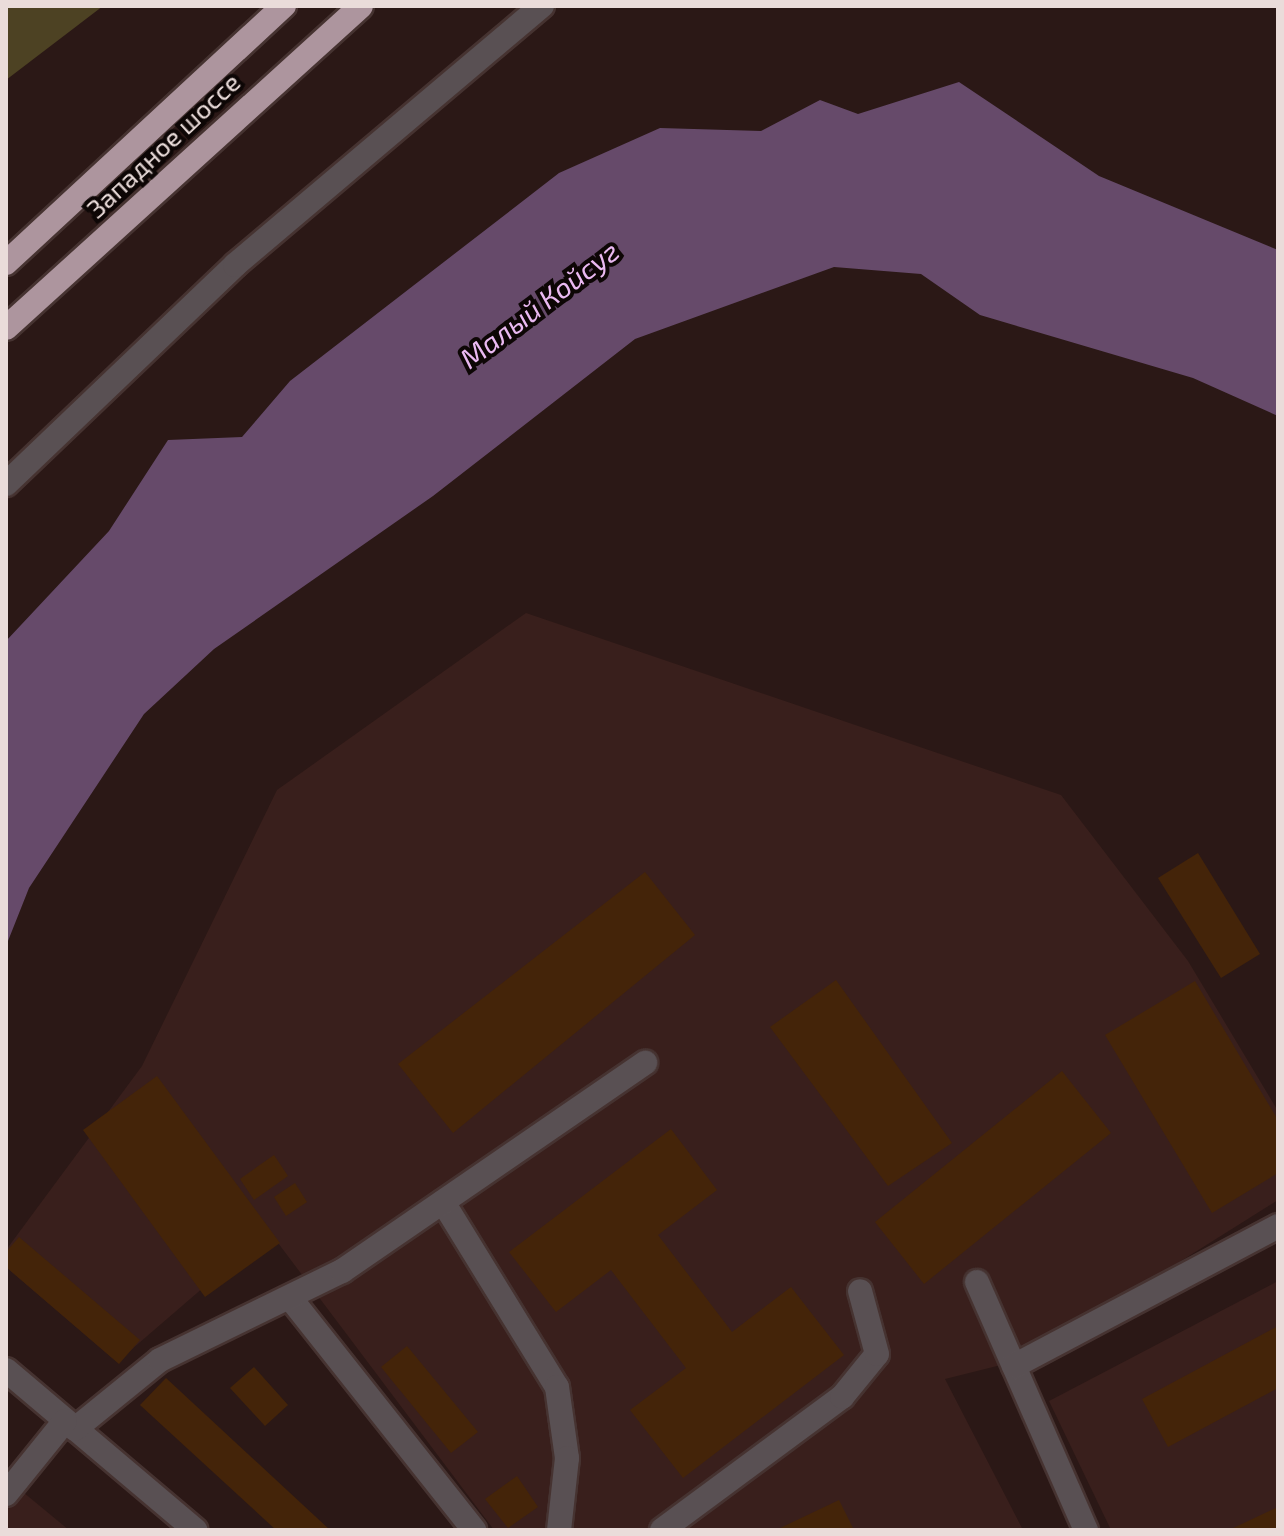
<!DOCTYPE html>
<html>
<head>
<meta charset="utf-8">
<style>
	body { margin:0 }
	#map { position:relative; width:1284px; height:1536px; overflow:hidden; background:#2b1816; font-family:"Exo 2",sans-serif }
	div>[style] { position:absolute }
	[style*='--x'] { left:calc(var(--x)*1px); top:calc(var(--y)*1px); width:calc(var(--w)*1px); rotate:calc(var(--a)*1deg) }
	.built>* { inset:0; background:#391f1c }
	.green>* { inset:0; background:#4d4223 }
	.water>* { inset:0; background:#664a6a }
	.building>* { inset:0; background:#442409 }
	.roads { filter:drop-shadow(2px 0 #463331) drop-shadow(-2px 0 #463331) drop-shadow(0 2px #463331) drop-shadow(0 -2px #463331) }
	.minor>* { height:24px; margin:-12px; padding:0 12px; transform-origin:12px; border-radius:12px; background:#595053 }
	.highway>* { height:24px; margin:-12px; padding:0 12px; transform-origin:12px; border-radius:12px; background:#ad959e }
	span { translate:-50% -50%; white-space:nowrap; text-align:center; line-height:1.15; -webkit-text-stroke:8px #0d0605; paint-order:stroke }
	.street-label { font-size:26px; color:#eadcda }
	.water-label { font-size:28px; color:#eab9f1; font-style:italic }
	.frame { position:absolute; inset:0; border:8px solid #eadcda; pointer-events:none }
</style>
</head>
<body>
<div id="map">
	<div class="built">
		<div style="clip-path:polygon(526px 613px,1061px 795px,1188px 961px,1278px 1111px,1278px 1200px,1025px 1359px,945px 1379px,1023px 1530px,494px 1530px,269px 1231px,117px 1362px,6px 1267px,6px 1250px,142px 1066px,277px 790px)"></div>
		<div style="clip-path:polygon(1278px 1281px,1278px 1530px,1111px 1530px,1049px 1401px)"></div>
		<div style="clip-path:polygon(6px 1478px,69px 1530px,6px 1530px)"></div>
	</div>
	<div class="green">
		<div style="clip-path:polygon(6px 6px,103px 6px,6px 80px)"></div>
	</div>
	<div class="water">
		<div style="clip-path:polygon(959px 82px,1099px 176px,1278px 250px,1278px 416px,1193px 378px,980px 315px,921px 274px,834px 267px,635px 339px,433px 496px,214px 649px,144px 714px,29px 888px,6px 946px,6px 641px,109px 531px,168px 440px,242px 437px,290px 381px,559px 173px,660px 128px,761px 131px,820px 100px,858px 114px)"></div>
	</div>
	<div class="building">
		<div style="clip-path:polygon(1198px 853px,1260px 954px,1221px 978px,1158px 878px)"></div>
		<div style="clip-path:polygon(645px 872px,695px 935px,453px 1133px,398px 1064px)"></div>
		<div style="clip-path:polygon(836px 980px,952px 1143px,888px 1186px,770px 1027px)"></div>
		<div style="clip-path:polygon(1195px 981px,1278px 1120px,1278px 1173px,1212px 1213px,1105px 1035px)"></div>
		<div style="clip-path:polygon(1062px 1071px,1111px 1133px,924px 1284px,875px 1222px)"></div>
		<div style="clip-path:polygon(157px 1076px,280px 1243px,205px 1297px,83px 1130px)"></div>
		<div style="clip-path:polygon(671px 1129px,717px 1190px,658px 1235px,732px 1332px,791px 1287px,844px 1355px,683px 1478px,630px 1410px,686px 1368px,611px 1270px,556px 1312px,509px 1252px)"></div>
		<div style="clip-path:polygon(274px 1155px,288px 1176px,254px 1200px,240px 1179px)"></div>
		<div style="clip-path:polygon(295px 1183px,307px 1202px,286px 1216px,274px 1197px)"></div>
		<div style="clip-path:polygon(19px 1237px,140px 1340px,119px 1364px,6px 1267px,6px 1252px)"></div>
		<div style="clip-path:polygon(1278px 1326px,1278px 1388px,1168px 1447px,1142px 1399px)"></div>
		<div style="clip-path:polygon(407px 1346px,478px 1432px,451px 1453px,381px 1367px)"></div>
		<div style="clip-path:polygon(254px 1367px,288px 1405px,265px 1426px,230px 1388px)"></div>
		<div style="clip-path:polygon(166px 1378px,330px 1530px,276px 1530px,140px 1405px)"></div>
		<div style="clip-path:polygon(517px 1476px,538px 1507px,508px 1528px,485px 1499px)"></div>
		<div style="clip-path:polygon(839px 1500px,854px 1530px,776px 1530px)"></div>
		<div style="clip-path:polygon(1278px 1507px,1278px 1530px,1229px 1530px)"></div>
	</div>
	<div class="roads">
		<div class="minor">
			<div style="--x:6;--y:484;--w:317;--a:-43.7"></div>
			<div style="--x:235;--y:265;--w:402;--a:-40.2"></div>
			<div style="--x:443;--y:1202;--w:217;--a:58.4"></div>
			<div style="--x:557;--y:1387;--w:72;--a:82"></div>
			<div style="--x:567;--y:1458;--w:72;--a:96.3"></div>
			<div style="--x:977;--y:1282;--w:271;--a:66.3"></div>
			<div style="--x:291;--y:1299;--w:295;--a:51.6"></div>
			<div style="--x:1014;--y:1366;--w:299;--a:-27.9"></div>
			<div style="--x:6;--y:1370;--w:248;--a:40.2"></div>
			<div style="--x:75;--y:1429;--w:109;--a:-39.1"></div>
			<div style="--x:160;--y:1360;--w:203;--a:-26.1"></div>
			<div style="--x:342;--y:1271;--w:368;--a:-34.5"></div>
			<div style="--x:6;--y:1494;--w:94;--a:-51.1"></div>
			<div style="--x:662;--y:1530;--w:224;--a:-36.5"></div>
			<div style="--x:842;--y:1397;--w:55;--a:-50.9"></div>
			<div style="--x:877;--y:1354;--w:65;--a:-105.1"></div>
		</div>
		<div class="highway">
			<div style="--x:6;--y:263;--w:379;--a:-42.8"></div>
			<div style="--x:6;--y:328;--w:479;--a:-42.2"></div>
		</div>
	</div>
	<div class="street-label">
		<span style="left:163px;top:145px;rotate:-43deg">Западное шоссе</span>
	</div>
	<div class="water-label">
		<span style="left:539px;top:304px;rotate:-37deg">Малый Койсуг</span>
	</div>
	<div class="frame"></div>
</div>
</body>
</html>
